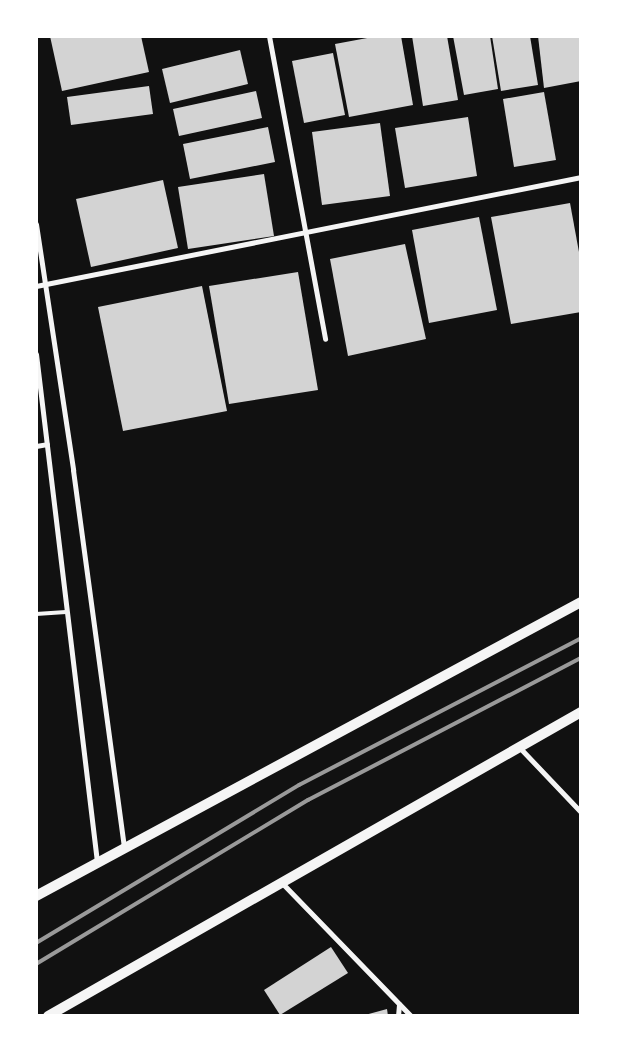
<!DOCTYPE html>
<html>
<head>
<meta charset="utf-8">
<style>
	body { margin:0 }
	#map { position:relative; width:617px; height:1052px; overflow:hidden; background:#111; font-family:Rubik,sans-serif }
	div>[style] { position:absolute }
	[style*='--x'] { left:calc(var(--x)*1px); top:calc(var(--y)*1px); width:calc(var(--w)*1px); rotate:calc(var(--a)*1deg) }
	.building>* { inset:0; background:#d3d3d3 }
	.service>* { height:4px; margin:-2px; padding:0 2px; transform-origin:2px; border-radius:2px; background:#f5f5f5 }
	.minor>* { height:5px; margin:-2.5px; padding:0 2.5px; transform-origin:2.5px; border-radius:2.5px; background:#f5f5f5 }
	.secondary>* { height:10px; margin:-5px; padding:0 5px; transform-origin:5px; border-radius:5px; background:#f5f5f5 }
	.rail>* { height:4px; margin:-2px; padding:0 2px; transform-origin:2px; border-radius:2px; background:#9a9a9a }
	span { translate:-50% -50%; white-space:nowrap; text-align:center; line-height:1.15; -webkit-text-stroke:5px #fff; paint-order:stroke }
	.frame { position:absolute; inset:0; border:38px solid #fff; pointer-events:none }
</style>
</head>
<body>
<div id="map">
	<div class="building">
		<div style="clip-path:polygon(50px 36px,141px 36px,149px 72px,62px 91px)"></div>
		<div style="clip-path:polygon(378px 36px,401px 36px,413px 105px,349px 117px,335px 44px)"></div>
		<div style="clip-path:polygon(412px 36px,447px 36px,458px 100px,423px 106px)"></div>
		<div style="clip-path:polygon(453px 36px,490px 36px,498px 89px,464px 95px)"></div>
		<div style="clip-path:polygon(492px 36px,530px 36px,538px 85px,501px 91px)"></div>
		<div style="clip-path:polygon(538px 36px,581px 36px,581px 81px,544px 88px)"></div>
		<div style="clip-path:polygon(240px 50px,248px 84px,170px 103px,162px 69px)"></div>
		<div style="clip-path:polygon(333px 53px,345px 115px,304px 123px,292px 61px)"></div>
		<div style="clip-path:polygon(149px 86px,153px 114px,71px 125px,67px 97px)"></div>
		<div style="clip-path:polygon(256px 91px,262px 118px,179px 136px,173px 109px)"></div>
		<div style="clip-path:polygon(544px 92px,556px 160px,514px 167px,503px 99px)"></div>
		<div style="clip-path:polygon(468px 117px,477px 176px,405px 188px,395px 128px)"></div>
		<div style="clip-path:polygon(380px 123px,390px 196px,322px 205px,312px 132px)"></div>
		<div style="clip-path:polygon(268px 127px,275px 162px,190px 179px,183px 144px)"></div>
		<div style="clip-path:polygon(264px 174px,274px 236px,188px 249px,178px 187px)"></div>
		<div style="clip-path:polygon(163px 180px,178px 248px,91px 267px,76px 199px)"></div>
		<div style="clip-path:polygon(570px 203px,581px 263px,581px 312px,511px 324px,491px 217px)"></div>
		<div style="clip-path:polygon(479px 217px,497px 310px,429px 323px,412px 230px)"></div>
		<div style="clip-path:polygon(405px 244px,426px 339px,348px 356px,330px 259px)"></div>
		<div style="clip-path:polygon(298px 272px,318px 390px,229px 404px,209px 286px)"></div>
		<div style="clip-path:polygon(202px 286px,227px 411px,123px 431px,98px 307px)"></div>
		<div style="clip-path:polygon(331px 947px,348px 973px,280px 1015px,264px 990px)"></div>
		<div style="clip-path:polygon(387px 1009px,388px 1016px,365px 1016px,365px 1015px)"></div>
	</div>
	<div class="service">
		<div style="--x:36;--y:614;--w:30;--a:-4"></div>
	</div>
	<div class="minor">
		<div style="--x:269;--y:36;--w:308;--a:79.5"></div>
		<div style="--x:36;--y:224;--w:249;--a:81.4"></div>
		<div style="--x:73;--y:470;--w:381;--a:82.3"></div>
		<div style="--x:36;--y:286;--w:556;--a:-11.31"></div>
		<div style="--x:36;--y:354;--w:512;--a:83.15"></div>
		<div style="--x:36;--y:446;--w:11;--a:-10"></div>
		<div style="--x:519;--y:747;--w:90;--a:46.4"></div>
		<div style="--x:282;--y:883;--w:185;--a:45.9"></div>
		<div style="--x:398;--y:1016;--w:12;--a:-85"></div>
	</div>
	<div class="secondary">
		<div style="--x:36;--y:896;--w:619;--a:-28.34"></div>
		<div style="--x:48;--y:1016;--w:614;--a:-29.7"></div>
	</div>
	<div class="rail">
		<div style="--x:36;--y:943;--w:307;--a:-31"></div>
		<div style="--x:299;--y:785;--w:318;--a:-27.5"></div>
		<div style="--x:36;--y:964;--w:318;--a:-31.1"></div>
		<div style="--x:308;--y:800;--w:308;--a:-27.5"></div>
	</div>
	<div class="frame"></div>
</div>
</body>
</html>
